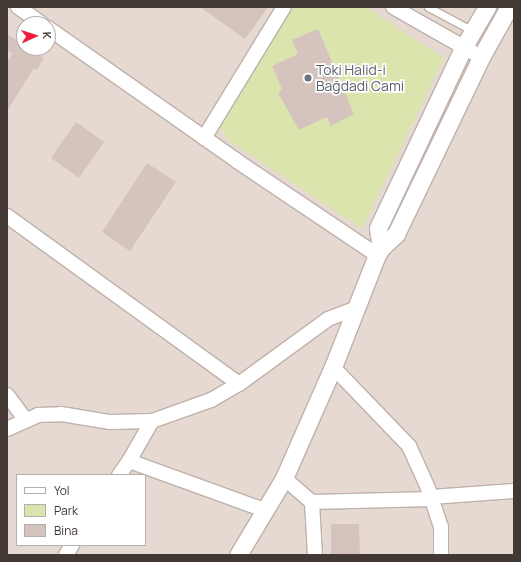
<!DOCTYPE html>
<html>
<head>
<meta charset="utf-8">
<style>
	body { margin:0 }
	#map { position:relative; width:521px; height:562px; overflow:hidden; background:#f1e9e4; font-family:Manrope,sans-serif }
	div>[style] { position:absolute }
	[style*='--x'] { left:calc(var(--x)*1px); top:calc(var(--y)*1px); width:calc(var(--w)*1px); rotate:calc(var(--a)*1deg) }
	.residential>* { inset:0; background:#e5d9d2 }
	.green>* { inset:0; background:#dce4ae }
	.building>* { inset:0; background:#d5c4bd }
	.roads { filter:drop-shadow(1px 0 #bfb1aa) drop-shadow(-1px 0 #bfb1aa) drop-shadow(0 1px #bfb1aa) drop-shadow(0 -1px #bfb1aa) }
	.service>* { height:7px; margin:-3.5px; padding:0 3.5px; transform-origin:3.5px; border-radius:3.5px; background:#fff }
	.minor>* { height:14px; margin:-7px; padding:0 7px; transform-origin:7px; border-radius:7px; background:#fff }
	.tertiary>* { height:17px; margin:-8.5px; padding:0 8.5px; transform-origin:8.5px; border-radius:8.5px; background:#fff }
	.dots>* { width:11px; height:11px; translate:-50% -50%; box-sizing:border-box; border:2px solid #fff; border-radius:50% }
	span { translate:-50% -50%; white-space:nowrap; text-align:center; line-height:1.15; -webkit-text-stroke:3.5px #fff; paint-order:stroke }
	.worship-label { font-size:14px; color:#5b616d }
	.left { translate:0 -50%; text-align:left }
	.frame { position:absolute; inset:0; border:8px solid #423834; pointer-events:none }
	.legend { position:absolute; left:16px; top:474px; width:130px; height:72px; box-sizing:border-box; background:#fff; border:1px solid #b3afae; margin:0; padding:5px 7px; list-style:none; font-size:12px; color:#423834 }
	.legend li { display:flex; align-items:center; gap:8px; height:20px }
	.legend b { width:20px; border:1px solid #b3afae }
	.north { position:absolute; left:16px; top:16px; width:40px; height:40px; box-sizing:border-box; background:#fff; border:1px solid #b3afae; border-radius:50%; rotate:87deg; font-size:11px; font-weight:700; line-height:16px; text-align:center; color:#423834 }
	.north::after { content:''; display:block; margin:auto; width:14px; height:18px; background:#ef1c3c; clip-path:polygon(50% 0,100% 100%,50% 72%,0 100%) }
</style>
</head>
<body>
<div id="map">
	<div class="residential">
		<div style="clip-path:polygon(evenodd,7px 7px,514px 7px,514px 555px,7px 555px,7px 7px,24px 24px,48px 24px,48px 48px,24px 48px,24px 24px,7px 7px,17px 475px,145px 475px,145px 545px,17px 545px,17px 475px)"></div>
	</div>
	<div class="green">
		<div style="clip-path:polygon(294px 7px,366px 7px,444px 58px,362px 229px,228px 140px,220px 126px)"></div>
	</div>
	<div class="building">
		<div style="clip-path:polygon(200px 7px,268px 7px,245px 39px)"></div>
		<div style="clip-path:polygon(318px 29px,354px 114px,331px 126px,327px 117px,299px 130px,278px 93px,282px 89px,272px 66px,298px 54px,292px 40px)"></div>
		<div style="clip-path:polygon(7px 34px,24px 45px,24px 48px,29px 48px,44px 58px,37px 70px,34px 68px,7px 111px,7px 62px,12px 54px,7px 50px)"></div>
		<div style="clip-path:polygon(76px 122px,104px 142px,79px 178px,51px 158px)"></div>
		<div style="clip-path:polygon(147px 163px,176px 182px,130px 251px,102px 232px)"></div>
		<div style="clip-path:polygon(331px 524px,359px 524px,360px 555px,331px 555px)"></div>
	</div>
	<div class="roads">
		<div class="service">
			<div style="--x:428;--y:7;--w:51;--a:28.1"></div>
		</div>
		<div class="minor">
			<div style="--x:18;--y:7;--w:29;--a:35"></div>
			<div style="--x:393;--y:7;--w:101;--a:29.6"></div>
			<div style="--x:48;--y:28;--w:231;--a:35.1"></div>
			<div style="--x:237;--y:161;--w:169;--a:33.9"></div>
			<div style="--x:204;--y:138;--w:153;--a:-58.6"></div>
			<div style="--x:7;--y:216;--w:286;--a:35.9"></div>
			<div style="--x:239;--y:384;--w:110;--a:-36.1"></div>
			<div style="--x:328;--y:319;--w:28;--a:-21"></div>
			<div style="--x:333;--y:367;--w:110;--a:46.1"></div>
			<div style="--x:409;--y:446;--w:46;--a:65.7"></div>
			<div style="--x:428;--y:488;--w:41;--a:71.6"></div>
			<div style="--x:441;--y:527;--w:28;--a:90"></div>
			<div style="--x:7;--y:395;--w:30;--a:53"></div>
			<div style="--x:7;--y:429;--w:34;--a:-24"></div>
			<div style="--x:38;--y:415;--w:23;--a:-2"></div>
			<div style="--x:61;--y:414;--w:50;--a:9.3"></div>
			<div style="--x:110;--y:422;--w:42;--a:-1.4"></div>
			<div style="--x:152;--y:421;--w:63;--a:-19.6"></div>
			<div style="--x:211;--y:400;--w:32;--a:-30"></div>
			<div style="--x:129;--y:461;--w:46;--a:-60.1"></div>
			<div style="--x:119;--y:475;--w:17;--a:-54"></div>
			<div style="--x:129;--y:461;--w:144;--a:19.9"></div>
			<div style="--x:284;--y:478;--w:37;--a:41"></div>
			<div style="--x:312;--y:502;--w:120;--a:-1.4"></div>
			<div style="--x:431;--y:497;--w:83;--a:-4.1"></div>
			<div style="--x:312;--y:502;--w:53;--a:86.8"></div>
			<div style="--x:66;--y:555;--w:12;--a:-59"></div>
		</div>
		<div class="tertiary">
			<div style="--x:381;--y:248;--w:20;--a:-99"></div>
			<div style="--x:378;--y:228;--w:199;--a:-64.7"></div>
			<div style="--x:463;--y:48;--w:48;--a:-59.7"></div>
			<div style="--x:238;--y:555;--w:90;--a:-59.1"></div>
			<div style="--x:284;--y:478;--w:121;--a:-66.2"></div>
			<div style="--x:333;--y:367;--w:120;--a:-68.6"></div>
			<div style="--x:377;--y:255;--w:8;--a:-60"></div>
			<div style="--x:381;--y:248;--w:21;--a:-43"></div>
			<div style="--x:396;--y:234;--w:196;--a:-64.3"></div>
			<div style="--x:481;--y:57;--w:57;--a:-60.8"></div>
		</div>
	</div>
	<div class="dots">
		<div style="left:308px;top:78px;background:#6b7280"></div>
	</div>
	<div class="worship-label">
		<span class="left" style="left:316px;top:78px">Toki Halid-i<br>Bağdadi Cami</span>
	</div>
	<div class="frame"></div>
	<ul class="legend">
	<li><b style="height:5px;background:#fff"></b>Yol</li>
	<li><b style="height:11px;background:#dce4ae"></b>Park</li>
	<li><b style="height:11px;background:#d5c4bd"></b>Bina</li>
	</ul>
	<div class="north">K</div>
</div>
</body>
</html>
